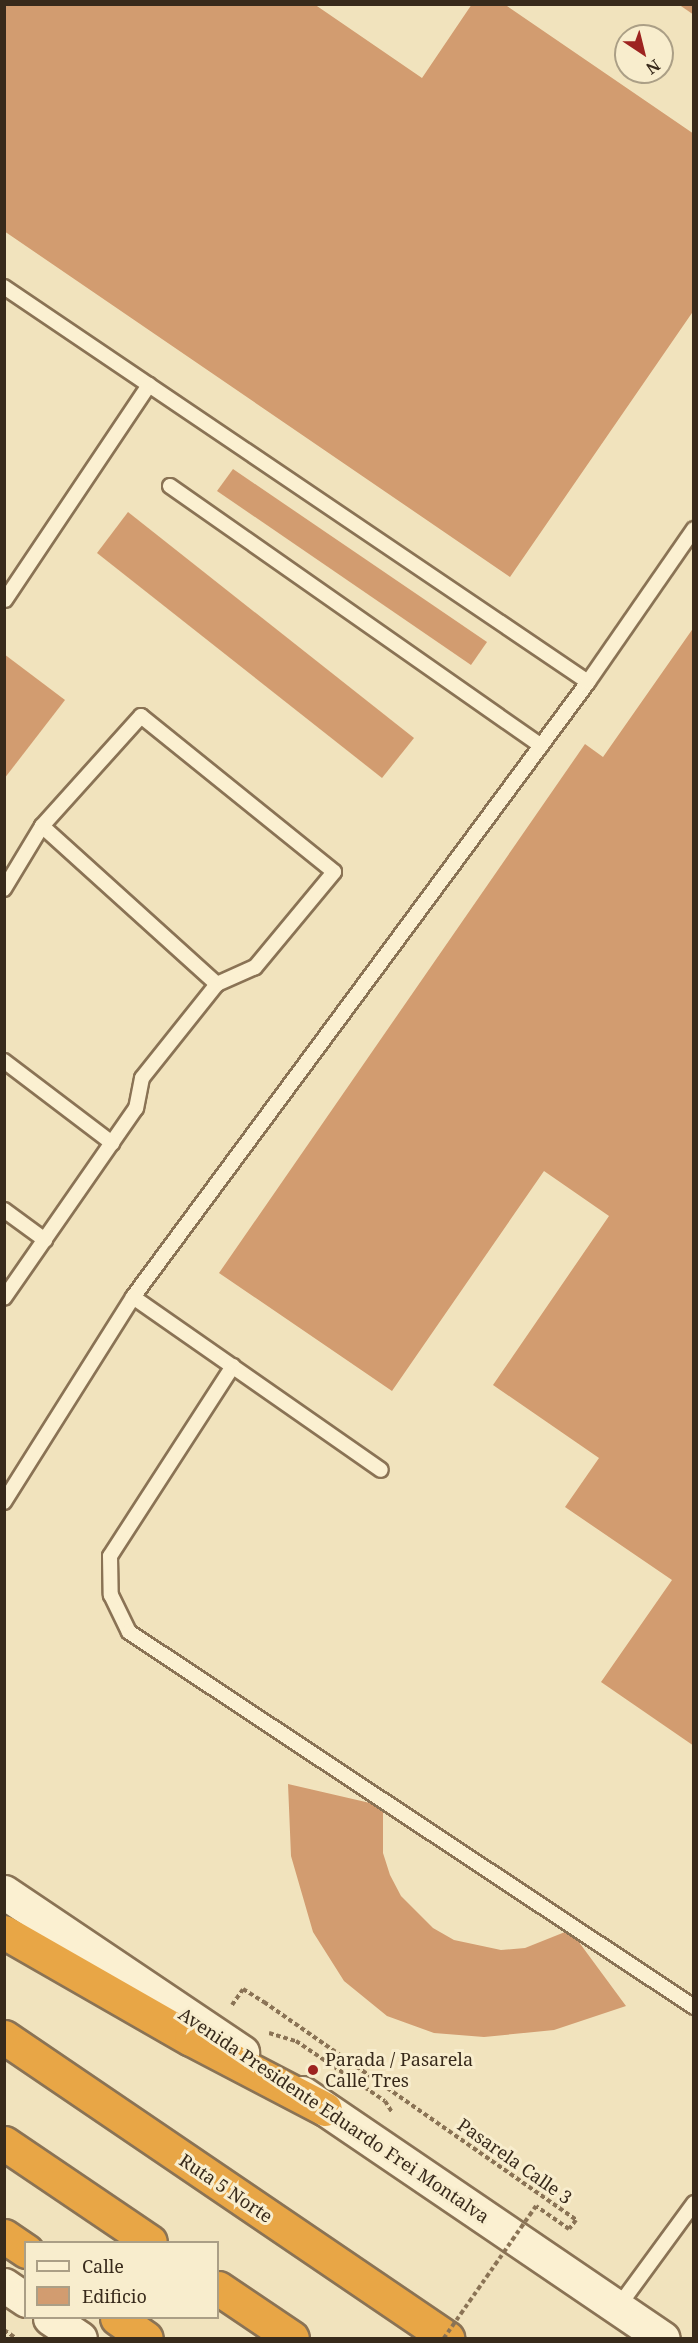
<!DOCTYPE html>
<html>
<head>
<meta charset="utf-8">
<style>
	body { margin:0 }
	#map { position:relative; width:698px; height:2343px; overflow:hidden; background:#f1e3bd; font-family:"Noto Serif",serif }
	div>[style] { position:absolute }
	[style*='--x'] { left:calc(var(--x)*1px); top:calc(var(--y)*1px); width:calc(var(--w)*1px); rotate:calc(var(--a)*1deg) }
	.building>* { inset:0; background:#d29c70 }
	.path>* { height:4px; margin-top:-2px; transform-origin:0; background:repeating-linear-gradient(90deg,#8a7355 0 4.5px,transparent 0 7.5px) }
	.roads { filter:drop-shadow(2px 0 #8a7355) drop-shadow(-2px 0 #8a7355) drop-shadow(0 2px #8a7355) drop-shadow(0 -2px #8a7355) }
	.lane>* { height:14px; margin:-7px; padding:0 7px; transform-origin:7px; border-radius:7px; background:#fbf0d1 }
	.secondary>* { height:33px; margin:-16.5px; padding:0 16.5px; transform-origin:16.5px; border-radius:16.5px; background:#fbf0d1 }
	.highway>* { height:33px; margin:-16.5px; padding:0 16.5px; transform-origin:16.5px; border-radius:16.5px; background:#e8a646 }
	.path-bridge>* { height:4px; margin-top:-2px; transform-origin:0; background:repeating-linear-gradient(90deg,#8a7355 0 4.5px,transparent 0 7.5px) }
	.dots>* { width:16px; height:16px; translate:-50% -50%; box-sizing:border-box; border:3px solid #f8edcd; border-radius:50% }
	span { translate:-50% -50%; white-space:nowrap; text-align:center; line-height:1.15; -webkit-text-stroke:6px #f8edcd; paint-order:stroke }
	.poi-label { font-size:18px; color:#382a1b }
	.left { translate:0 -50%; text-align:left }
	.street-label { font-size:18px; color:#382a1b }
	.frame { position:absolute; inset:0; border:6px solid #382a1b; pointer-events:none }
	.legend { position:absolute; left:24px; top:2241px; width:195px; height:78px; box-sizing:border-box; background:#f8edcd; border:2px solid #ab9f86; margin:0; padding:8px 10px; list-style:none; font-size:18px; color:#382a1b }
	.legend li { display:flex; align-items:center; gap:12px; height:30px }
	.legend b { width:30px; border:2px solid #ab9f86 }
	.north { position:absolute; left:614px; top:24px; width:60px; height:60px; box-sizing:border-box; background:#f8edcd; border:2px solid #ab9f86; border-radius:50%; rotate:145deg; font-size:16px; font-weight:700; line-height:24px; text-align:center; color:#382a1b }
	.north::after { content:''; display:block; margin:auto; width:21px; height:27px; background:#9d2320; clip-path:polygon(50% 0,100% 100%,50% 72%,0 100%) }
</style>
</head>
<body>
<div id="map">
	<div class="building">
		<div style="clip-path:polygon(4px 4px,314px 4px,422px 78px,472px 4px,504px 4px,694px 134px,694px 310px,510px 577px,4px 231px)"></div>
		<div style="clip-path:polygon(678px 4px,694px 4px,694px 15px)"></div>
		<div style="clip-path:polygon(233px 469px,487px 642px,471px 665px,217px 491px)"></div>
		<div style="clip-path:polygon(128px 512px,414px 738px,382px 778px,97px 553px)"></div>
		<div style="clip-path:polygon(694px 627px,694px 1746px,601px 1682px,672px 1580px,565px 1507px,599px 1458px,493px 1385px,609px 1216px,544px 1171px,392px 1391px,219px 1273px,585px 744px,603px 757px)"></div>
		<div style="clip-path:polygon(4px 654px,65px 700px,4px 779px)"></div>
		<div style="clip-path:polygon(288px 1784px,383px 1806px,383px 1853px,390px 1875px,401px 1896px,433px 1928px,454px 1940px,501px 1950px,525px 1948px,570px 1930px,626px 2006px,554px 2030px,484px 2037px,434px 2033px,387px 2016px,344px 1981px,313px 1932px,291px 1856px)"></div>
	</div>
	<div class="path">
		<div style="--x:232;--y:2005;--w:19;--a:-55"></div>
		<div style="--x:243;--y:1989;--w:25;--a:32"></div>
		<div style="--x:269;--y:2033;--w:28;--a:17"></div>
		<div style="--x:296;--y:2041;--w:107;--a:34"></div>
		<div style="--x:385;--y:2101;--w:13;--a:58"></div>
		<div style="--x:4;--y:2330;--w:14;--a:34"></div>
	</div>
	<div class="roads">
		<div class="lane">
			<div style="--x:4;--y:287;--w:705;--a:34.07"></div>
			<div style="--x:170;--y:486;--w:453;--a:35"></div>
			<div style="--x:5;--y:600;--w:259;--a:-56.2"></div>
			<div style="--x:42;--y:826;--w:236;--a:42.1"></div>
			<div style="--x:4;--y:889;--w:74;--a:-58.9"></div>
			<div style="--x:42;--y:826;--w:148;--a:-48"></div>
			<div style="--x:141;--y:716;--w:248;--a:38.9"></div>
			<div style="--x:334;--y:872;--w:124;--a:129.7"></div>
			<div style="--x:255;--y:967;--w:42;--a:155.9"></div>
			<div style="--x:217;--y:984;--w:120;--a:128.6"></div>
			<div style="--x:142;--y:1078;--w:31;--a:101"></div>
			<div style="--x:136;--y:1108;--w:231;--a:124.8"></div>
			<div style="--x:4;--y:1061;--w:136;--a:37.2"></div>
			<div style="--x:4;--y:1210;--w:51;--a:36.2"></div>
			<div style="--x:133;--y:1297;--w:302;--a:34.9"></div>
			<div style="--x:233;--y:1366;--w:226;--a:122.9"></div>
			<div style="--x:110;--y:1556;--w:39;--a:89"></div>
			<div style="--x:111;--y:1595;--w:41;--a:64.1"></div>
			<div style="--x:129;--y:1632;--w:678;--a:33.57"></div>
			<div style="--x:4;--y:1502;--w:242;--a:-57.8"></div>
			<div style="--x:133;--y:1297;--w:765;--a:-53.5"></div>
			<div style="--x:588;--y:682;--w:186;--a:-55.3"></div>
			<div style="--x:618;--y:2307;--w:129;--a:-53.8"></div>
		</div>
		<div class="secondary">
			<div style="--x:4;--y:1892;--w:287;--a:33.9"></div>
			<div style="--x:302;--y:2093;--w:436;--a:34.2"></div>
			<div style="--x:4;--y:2285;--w:27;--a:34"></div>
			<div style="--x:50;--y:2318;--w:36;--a:34"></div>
		</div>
		<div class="highway">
			<div style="--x:4;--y:1932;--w:215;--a:29.8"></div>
			<div style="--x:191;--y:2039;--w:151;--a:27.6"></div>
			<div style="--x:4;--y:2037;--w:536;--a:34.19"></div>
			<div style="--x:4;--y:2143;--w:176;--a:34.1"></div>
			<div style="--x:4;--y:2236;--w:27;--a:34"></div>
			<div style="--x:218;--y:2288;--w:89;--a:34"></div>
			<div style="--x:117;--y:2318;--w:35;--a:35"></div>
		</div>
	</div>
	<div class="path-bridge">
		<div style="--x:264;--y:2002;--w:381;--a:34.9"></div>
		<div style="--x:576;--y:2220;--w:11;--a:128"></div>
		<div style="--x:569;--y:2229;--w:40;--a:-145.1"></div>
		<div style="--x:536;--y:2206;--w:161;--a:124.9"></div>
	</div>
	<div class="dots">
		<div style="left:313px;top:2070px;background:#9d2320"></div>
	</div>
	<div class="poi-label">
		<span class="left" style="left:325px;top:2070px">Parada / Pasarela<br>Calle Tres</span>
	</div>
	<div class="street-label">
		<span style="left:334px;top:2115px;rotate:34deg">Avenida Presidente Eduardo Frei Montalva</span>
		<span style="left:515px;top:2161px;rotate:35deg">Pasarela Calle 3</span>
		<span style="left:226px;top:2188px;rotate:34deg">Ruta 5 Norte</span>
	</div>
	<div class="frame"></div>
	<ul class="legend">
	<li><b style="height:8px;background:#fbf0d1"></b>Calle</li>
	<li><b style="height:16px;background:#d29c70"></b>Edificio</li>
	</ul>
	<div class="north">N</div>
</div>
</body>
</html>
